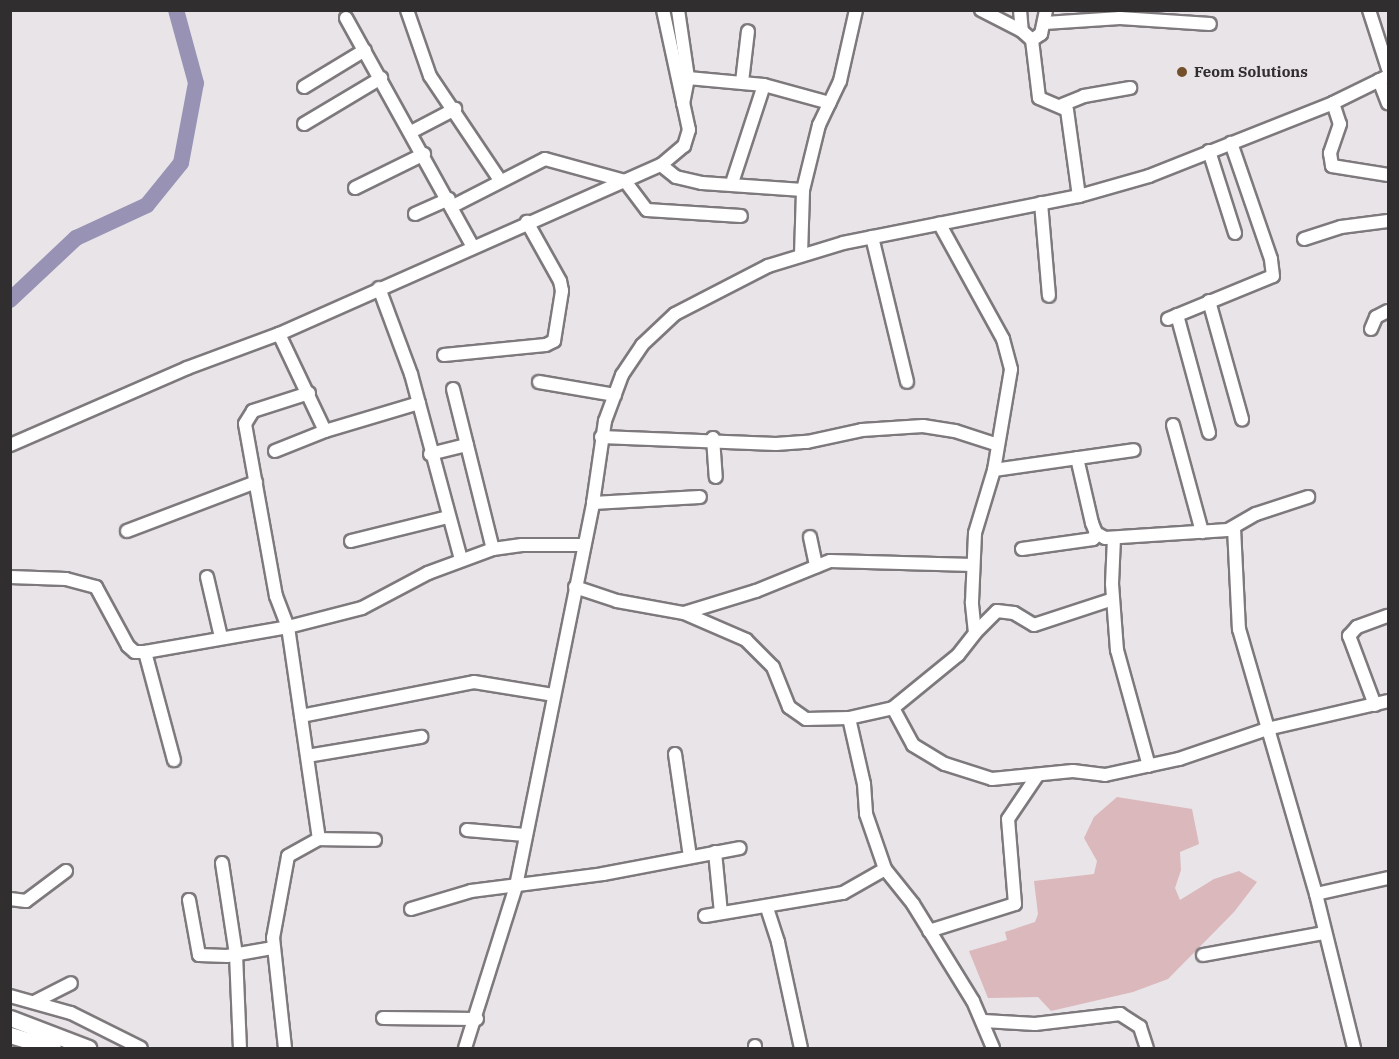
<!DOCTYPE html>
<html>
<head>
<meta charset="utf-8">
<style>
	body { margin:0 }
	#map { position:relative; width:1399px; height:1059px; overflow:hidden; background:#e9e4e8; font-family:"IBM Plex Serif",serif }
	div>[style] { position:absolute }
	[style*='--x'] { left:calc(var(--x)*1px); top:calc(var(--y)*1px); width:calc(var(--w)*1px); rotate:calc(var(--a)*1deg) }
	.green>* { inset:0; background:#dab8bc }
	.river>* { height:16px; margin:-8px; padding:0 8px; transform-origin:8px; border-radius:8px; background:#9892b5 }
	.roads { filter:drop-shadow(2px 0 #7d797c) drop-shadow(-2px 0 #7d797c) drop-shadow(0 2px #7d797c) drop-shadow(0 -2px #7d797c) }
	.minor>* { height:12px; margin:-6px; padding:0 6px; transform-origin:6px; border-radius:6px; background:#fff }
	.major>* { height:15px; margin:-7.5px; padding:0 7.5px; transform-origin:7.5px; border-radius:7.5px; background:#fff }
	.dots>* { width:16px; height:16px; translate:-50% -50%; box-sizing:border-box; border:3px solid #e9e4e8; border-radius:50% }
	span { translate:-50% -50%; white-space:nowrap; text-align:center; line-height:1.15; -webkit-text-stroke:4.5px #e9e4e8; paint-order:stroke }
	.poi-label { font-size:15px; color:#302e2f; font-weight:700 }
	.left { translate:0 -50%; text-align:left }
	.frame { position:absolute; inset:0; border:12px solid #302e2f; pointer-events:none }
</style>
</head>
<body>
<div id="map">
	<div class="green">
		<div style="clip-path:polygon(1117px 797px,1192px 809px,1199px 844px,1180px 852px,1181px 870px,1175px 888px,1180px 900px,1214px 879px,1239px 871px,1257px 882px,1234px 912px,1168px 979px,1133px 992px,1051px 1011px,1038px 997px,988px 998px,969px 951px,1007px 940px,1005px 932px,1035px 922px,1038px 914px,1034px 881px,1094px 874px,1097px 861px,1084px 838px,1094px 817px)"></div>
	</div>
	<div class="river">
		<div style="--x:10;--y:300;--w:91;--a:-43.2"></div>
		<div style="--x:76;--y:238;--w:78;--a:-24.9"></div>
		<div style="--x:147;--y:205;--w:54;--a:-51"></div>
		<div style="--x:181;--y:163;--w:81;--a:-79.4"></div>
		<div style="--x:196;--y:83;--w:76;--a:-105.3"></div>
	</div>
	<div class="roads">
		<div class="minor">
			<div style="--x:407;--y:10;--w:70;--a:70.8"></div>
			<div style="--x:430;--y:76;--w:125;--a:56.1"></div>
			<div style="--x:678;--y:10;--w:69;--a:81.6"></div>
			<div style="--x:688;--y:78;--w:26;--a:101"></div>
			<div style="--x:981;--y:10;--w:46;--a:27.1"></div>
			<div style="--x:1022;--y:31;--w:13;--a:42"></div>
			<div style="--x:1032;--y:40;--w:58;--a:83.1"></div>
			<div style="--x:1039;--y:98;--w:30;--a:23"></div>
			<div style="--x:1067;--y:110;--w:87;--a:82.1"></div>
			<div style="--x:1020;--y:10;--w:21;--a:85"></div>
			<div style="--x:1369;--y:10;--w:62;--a:72.1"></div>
			<div style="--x:346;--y:18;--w:262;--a:61"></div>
			<div style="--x:1045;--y:23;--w:75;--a:-3.8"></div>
			<div style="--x:1120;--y:18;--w:90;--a:3.8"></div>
			<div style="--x:1032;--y:40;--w:11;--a:-34"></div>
			<div style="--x:1041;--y:34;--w:25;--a:-78"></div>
			<div style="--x:688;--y:78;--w:76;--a:5.3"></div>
			<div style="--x:764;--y:85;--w:68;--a:15.3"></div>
			<div style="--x:1379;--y:80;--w:25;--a:69"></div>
			<div style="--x:742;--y:82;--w:51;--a:-83.3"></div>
			<div style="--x:304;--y:87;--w:71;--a:-31.2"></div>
			<div style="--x:1333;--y:103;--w:22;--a:72"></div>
			<div style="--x:1340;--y:124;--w:31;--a:109"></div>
			<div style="--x:1330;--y:153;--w:13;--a:81"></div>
			<div style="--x:1332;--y:166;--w:57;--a:9.1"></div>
			<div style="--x:1062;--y:105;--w:24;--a:-22"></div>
			<div style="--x:1084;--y:96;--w:47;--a:-9.9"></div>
			<div style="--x:304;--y:124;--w:90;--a:-30.9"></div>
			<div style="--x:411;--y:132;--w:50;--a:-27.6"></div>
			<div style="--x:1209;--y:151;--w:86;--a:72.4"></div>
			<div style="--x:661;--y:165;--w:19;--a:39"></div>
			<div style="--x:676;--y:177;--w:27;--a:13"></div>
			<div style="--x:702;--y:183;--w:101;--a:4"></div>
			<div style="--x:732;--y:183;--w:103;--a:-71.9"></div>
			<div style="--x:355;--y:188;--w:77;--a:-26.2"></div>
			<div style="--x:1041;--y:203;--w:93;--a:85.1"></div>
			<div style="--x:453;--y:206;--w:103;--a:-27.1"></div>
			<div style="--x:545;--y:159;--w:83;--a:15.4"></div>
			<div style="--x:625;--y:181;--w:36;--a:53"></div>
			<div style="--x:647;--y:210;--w:94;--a:3.7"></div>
			<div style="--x:415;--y:214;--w:37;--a:-24"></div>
			<div style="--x:872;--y:237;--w:149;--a:76.4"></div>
			<div style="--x:1304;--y:239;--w:39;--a:-18"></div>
			<div style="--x:1341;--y:227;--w:47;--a:-7.3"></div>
			<div style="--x:801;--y:255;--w:65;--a:-88.2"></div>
			<div style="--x:803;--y:190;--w:67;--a:-76.2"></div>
			<div style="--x:819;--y:125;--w:49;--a:-64.5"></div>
			<div style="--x:840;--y:81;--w:73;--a:-77.3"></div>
			<div style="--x:379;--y:288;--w:92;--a:69.6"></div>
			<div style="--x:411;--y:374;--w:192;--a:74.9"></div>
			<div style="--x:1209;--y:301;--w:123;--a:74.4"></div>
			<div style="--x:1177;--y:315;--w:122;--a:74.8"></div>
			<div style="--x:1168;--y:319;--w:113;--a:-22.3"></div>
			<div style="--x:1273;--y:276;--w:17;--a:-97"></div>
			<div style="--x:1271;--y:259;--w:123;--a:-109"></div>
			<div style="--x:1371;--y:329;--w:13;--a:-67"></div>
			<div style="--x:1376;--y:317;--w:13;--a:-27"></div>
			<div style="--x:279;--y:334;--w:107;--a:64.6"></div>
			<div style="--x:444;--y:355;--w:102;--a:-5.6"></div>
			<div style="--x:546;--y:345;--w:9;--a:-27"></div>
			<div style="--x:554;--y:341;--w:51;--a:-80.9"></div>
			<div style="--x:562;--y:291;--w:10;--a:-101"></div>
			<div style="--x:560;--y:281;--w:68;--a:-119.2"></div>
			<div style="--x:539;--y:382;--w:77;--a:9.7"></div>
			<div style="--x:453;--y:389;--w:165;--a:76"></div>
			<div style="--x:309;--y:393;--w:59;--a:162.2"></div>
			<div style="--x:253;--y:411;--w:15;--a:122"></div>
			<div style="--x:245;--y:424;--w:175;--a:79.8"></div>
			<div style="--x:276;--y:596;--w:33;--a:69"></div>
			<div style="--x:288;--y:627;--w:214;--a:81.7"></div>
			<div style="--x:1173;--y:425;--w:111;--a:74.8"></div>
			<div style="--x:601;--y:437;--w:175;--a:2.3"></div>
			<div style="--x:776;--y:444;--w:31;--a:-4"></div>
			<div style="--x:807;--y:442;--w:56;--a:-12.3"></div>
			<div style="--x:862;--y:430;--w:61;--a:-3.8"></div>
			<div style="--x:923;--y:426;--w:32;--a:9"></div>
			<div style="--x:955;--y:431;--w:45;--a:18"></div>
			<div style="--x:713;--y:438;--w:39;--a:86"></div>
			<div style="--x:10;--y:445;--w:193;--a:-23.5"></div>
			<div style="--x:187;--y:368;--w:98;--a:-20.3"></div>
			<div style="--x:279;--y:334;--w:418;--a:-23.9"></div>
			<div style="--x:661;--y:165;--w:30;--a:-40"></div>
			<div style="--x:684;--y:146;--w:17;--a:-73"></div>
			<div style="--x:689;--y:130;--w:123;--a:-102.2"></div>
			<div style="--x:275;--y:451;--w:54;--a:-21.8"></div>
			<div style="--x:325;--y:431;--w:98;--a:-16.6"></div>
			<div style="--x:430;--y:454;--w:38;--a:-14"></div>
			<div style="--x:1077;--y:458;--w:67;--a:77"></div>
			<div style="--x:1092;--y:523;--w:11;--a:68"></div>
			<div style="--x:1096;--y:533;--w:10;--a:29"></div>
			<div style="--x:1105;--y:538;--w:123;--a:-3.7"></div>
			<div style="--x:1228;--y:530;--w:32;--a:-30"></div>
			<div style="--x:1256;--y:514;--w:55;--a:-18.1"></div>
			<div style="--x:994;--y:470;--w:141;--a:-8.1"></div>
			<div style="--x:593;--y:503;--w:107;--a:-3.2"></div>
			<div style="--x:1234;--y:528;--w:101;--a:87.2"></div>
			<div style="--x:1239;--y:629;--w:276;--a:73.8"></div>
			<div style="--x:1316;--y:894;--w:159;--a:76.1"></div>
			<div style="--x:127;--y:531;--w:138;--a:-20.8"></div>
			<div style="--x:810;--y:537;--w:30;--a:78"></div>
			<div style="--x:1114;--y:538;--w:46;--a:92.5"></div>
			<div style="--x:1112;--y:584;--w:66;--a:85.7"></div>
			<div style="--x:1117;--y:650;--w:120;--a:74.6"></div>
			<div style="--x:351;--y:541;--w:100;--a:-13.9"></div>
			<div style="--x:1022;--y:549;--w:72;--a:-8"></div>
			<div style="--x:1093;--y:539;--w:7;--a:-63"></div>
			<div style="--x:10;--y:577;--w:56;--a:2"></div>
			<div style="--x:66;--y:579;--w:31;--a:15"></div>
			<div style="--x:96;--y:587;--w:67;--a:61.5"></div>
			<div style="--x:128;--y:646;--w:9;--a:41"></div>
			<div style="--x:135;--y:652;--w:10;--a:0"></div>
			<div style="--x:145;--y:652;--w:145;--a:-9.9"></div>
			<div style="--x:288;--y:627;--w:76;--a:-14.4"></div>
			<div style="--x:362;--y:608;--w:75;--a:-27.9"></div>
			<div style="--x:428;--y:573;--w:69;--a:-20.3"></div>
			<div style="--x:493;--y:549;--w:29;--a:-8"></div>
			<div style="--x:522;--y:545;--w:62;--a:0"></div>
			<div style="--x:207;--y:577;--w:62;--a:76.9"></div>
			<div style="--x:575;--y:587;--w:44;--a:18.4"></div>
			<div style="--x:617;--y:601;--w:68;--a:10.2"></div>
			<div style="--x:684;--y:613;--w:68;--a:23.5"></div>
			<div style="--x:746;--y:640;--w:38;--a:45"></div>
			<div style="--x:773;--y:667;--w:43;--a:68.2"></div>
			<div style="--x:789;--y:707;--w:21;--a:35"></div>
			<div style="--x:806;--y:719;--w:43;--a:-1.3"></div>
			<div style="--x:849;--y:718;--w:45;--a:-12.8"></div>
			<div style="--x:893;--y:708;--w:42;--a:61.6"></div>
			<div style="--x:913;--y:745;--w:37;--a:31"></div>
			<div style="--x:945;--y:764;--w:49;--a:17.7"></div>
			<div style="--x:992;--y:779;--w:81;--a:-5.6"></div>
			<div style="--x:1073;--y:771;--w:32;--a:7"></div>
			<div style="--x:1105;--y:775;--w:76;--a:-12.2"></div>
			<div style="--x:1179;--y:759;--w:93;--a:-18.8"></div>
			<div style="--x:1267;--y:729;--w:124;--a:-13"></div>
			<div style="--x:684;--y:613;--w:75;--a:-17"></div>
			<div style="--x:756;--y:591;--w:80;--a:-22.1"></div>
			<div style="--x:830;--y:561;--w:143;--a:1.6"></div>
			<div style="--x:975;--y:633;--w:31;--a:-45"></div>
			<div style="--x:997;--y:611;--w:17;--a:7"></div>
			<div style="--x:1014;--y:613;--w:23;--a:31"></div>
			<div style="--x:1034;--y:625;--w:83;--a:-18.2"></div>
			<div style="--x:145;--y:652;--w:112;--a:75"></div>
			<div style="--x:1375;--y:705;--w:74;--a:-110.6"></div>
			<div style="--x:1349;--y:636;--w:12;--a:-48"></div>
			<div style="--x:1357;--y:627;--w:33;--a:-20"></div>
			<div style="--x:893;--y:708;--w:84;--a:-39.2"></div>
			<div style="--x:958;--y:655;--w:28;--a:-52"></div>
			<div style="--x:975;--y:633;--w:31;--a:-96"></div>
			<div style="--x:972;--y:602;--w:69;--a:-87.5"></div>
			<div style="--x:975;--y:533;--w:66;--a:-73.2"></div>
			<div style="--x:994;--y:470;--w:102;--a:-80.4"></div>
			<div style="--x:1011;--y:369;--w:31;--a:-105"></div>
			<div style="--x:1003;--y:339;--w:132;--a:-118.9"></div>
			<div style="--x:301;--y:716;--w:176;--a:-11.1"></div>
			<div style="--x:474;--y:682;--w:80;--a:9.3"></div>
			<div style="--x:849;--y:718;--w:68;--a:77.2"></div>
			<div style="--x:864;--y:784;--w:30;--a:86"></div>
			<div style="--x:866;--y:814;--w:58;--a:70.9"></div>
			<div style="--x:885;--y:869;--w:45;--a:51.3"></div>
			<div style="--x:913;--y:904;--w:114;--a:58.3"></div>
			<div style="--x:973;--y:1001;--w:51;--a:66.9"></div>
			<div style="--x:675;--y:754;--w:104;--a:81.7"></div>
			<div style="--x:307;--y:756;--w:116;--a:-9.5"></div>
			<div style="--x:467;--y:830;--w:58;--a:4.9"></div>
			<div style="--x:715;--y:852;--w:61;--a:84.4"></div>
			<div style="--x:222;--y:863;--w:92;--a:81.3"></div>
			<div style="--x:236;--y:954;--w:94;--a:87.6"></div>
			<div style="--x:1316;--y:894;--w:74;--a:-12.5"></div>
			<div style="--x:10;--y:899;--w:16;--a:7"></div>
			<div style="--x:26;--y:901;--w:50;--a:-36.9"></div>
			<div style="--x:189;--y:900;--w:56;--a:79.7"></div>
			<div style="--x:199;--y:955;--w:28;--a:2"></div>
			<div style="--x:227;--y:956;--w:47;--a:-9.9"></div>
			<div style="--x:767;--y:908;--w:36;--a:72"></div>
			<div style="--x:778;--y:942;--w:108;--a:77.8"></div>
			<div style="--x:411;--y:909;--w:63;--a:-16.7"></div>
			<div style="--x:471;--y:891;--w:133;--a:-7.3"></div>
			<div style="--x:603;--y:874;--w:139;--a:-10.7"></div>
			<div style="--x:705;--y:916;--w:140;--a:-9.5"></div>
			<div style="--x:843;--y:893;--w:48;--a:-29.7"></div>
			<div style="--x:929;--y:931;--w:90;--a:-17.4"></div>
			<div style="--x:1015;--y:904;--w:85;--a:-94.7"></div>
			<div style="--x:1008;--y:819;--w:52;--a:-56"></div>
			<div style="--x:1203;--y:955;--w:123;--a:-10.3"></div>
			<div style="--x:10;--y:996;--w:63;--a:15.6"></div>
			<div style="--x:71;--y:1013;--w:78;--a:26.6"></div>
			<div style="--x:36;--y:1001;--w:39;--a:-27"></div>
			<div style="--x:383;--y:1018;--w:94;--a:0.6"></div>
			<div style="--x:984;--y:1021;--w:51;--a:3.4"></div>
			<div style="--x:1035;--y:1024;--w:86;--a:-6.7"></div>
			<div style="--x:1120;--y:1014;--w:24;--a:33"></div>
			<div style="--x:1140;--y:1027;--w:22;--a:72"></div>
			<div style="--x:755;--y:1046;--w:2;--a:90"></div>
			<div style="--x:285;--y:1048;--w:111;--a:-96.2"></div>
			<div style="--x:273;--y:938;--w:83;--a:-79.6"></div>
			<div style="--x:288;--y:856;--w:35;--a:-29"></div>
			<div style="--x:319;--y:839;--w:56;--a:1"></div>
			<div style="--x:465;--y:1048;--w:170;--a:-72.5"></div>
			<div style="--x:516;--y:886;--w:391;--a:-78.6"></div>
			<div style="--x:593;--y:503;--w:83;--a:-81.7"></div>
			<div style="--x:605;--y:421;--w:49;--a:-69.7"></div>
			<div style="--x:622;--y:375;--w:36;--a:-56"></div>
			<div style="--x:642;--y:345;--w:45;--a:-43.2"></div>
			<div style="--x:675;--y:314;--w:105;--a:-27.3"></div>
			<div style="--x:768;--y:266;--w:78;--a:-17"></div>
			<div style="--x:843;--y:243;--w:241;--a:-11.3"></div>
			<div style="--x:1079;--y:196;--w:73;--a:-15.9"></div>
			<div style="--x:1149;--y:176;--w:198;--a:-21.6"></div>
			<div style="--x:1333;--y:103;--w:61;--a:-26.1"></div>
		</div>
		<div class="major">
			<div style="--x:10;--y:1018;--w:84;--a:21"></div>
			<div style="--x:10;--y:1035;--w:45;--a:16.8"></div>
		</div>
	</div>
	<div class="dots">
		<div style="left:1182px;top:72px;background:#74502a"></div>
	</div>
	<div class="poi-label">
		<span class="left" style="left:1194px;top:72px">Feom Solutions</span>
	</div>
	<div class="frame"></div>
</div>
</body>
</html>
